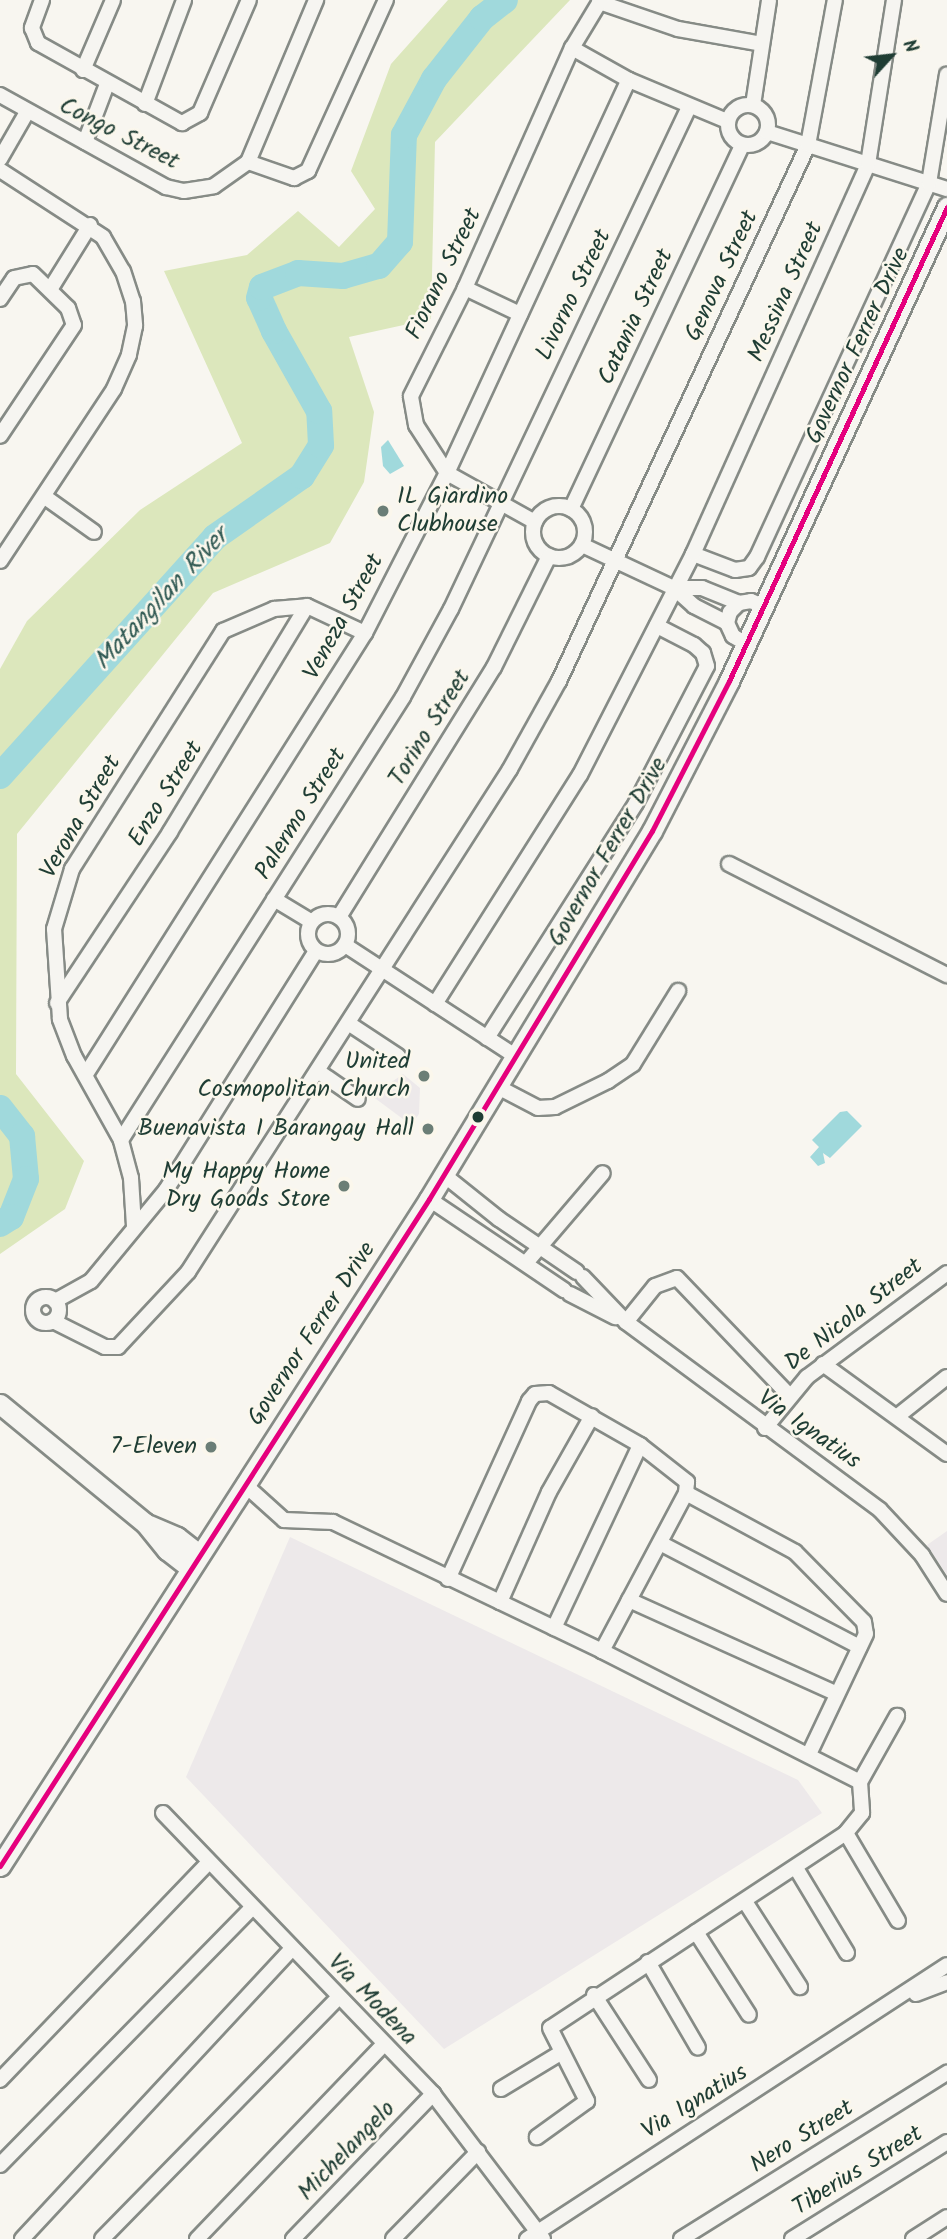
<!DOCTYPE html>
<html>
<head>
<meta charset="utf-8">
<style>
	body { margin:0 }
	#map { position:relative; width:947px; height:2239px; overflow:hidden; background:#f8f6f0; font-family:Kalam,sans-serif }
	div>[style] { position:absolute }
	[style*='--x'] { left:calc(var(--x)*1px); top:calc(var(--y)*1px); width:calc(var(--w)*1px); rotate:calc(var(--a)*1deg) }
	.built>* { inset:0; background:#ede9ea }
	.green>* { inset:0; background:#dce7bc }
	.water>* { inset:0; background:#a0d9dc }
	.river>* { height:26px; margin:-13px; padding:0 13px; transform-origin:13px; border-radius:13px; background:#a0d9dc }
	.roads { filter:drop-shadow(2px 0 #868b86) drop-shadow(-2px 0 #868b86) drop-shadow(0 2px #868b86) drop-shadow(0 -2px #868b86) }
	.street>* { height:14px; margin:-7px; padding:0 7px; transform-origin:7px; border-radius:7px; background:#f6f5f1 }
	.street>.ring { margin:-7px; padding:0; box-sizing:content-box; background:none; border:14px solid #f6f5f1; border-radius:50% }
	.secondary>* { height:19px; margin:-9.5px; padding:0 9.5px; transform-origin:9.5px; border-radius:9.5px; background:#f6f5f1 }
	.bus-1>* { height:5px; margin:-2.5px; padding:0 2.5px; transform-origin:2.5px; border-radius:2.5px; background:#e5007d }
	.dots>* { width:19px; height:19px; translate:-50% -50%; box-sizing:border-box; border:4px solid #fbf7ec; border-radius:50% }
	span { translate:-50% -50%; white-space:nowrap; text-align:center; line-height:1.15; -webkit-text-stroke:5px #fbf7ec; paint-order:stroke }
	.street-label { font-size:24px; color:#1f3d34 }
	.poi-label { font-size:24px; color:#1f3d34 }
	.left { translate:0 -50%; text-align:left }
	.right { translate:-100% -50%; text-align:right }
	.water-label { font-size:26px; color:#315a54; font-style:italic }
	.north { position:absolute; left:856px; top:21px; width:70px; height:70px; -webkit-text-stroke:5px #fbf7ec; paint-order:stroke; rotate:63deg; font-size:19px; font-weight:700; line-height:28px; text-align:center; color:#1f3d34 }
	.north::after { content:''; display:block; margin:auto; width:24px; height:32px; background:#1f3d34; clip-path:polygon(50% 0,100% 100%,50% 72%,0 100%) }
</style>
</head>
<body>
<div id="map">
	<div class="built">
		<div style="clip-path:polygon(403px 1074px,420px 1088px,419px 1114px,411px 1125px,372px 1096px)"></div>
		<div style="clip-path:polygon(947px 1531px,947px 1575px,927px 1545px)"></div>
		<div style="clip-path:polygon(290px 1537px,798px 1780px,822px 1813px,444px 2049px,186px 1777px)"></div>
	</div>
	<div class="green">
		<div style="clip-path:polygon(448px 0,570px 0,435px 142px,431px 319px,349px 337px,374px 412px,364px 482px,330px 543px,213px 593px,17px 834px,16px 1074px,84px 1161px,65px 1209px,0 1254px,0 669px,27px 621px,140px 510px,242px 443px,164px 271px,247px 255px,298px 211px,339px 247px,375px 209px,351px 171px,391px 64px)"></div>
	</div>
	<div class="water">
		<div style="clip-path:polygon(388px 440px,404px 466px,390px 474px,383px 466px,381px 447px)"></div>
		<div style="clip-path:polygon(847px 1111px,862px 1126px,830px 1158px,823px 1153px,825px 1163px,818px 1166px,810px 1157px,819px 1147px,812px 1140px,840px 1112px)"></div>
	</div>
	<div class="river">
		<div style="--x:0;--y:776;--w:321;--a:-48"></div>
		<div style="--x:215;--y:537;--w:106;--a:-35"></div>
		<div style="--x:302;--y:476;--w:36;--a:-58"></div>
		<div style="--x:321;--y:445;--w:34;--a:-93"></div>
		<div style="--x:319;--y:411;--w:92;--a:-119.4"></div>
		<div style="--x:274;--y:331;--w:36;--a:-114"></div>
		<div style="--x:259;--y:298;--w:11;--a:-75"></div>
		<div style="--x:262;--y:287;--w:39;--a:-21"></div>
		<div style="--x:298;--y:273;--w:45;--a:3.8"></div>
		<div style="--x:343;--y:276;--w:37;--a:-16"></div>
		<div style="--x:379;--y:266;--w:32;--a:-49"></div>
		<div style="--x:400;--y:242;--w:107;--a:-87.9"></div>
		<div style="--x:404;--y:135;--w:64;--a:-61.8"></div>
		<div style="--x:434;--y:79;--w:78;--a:-51.8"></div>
		<div style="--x:482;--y:18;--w:29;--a:-38"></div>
		<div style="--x:0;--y:1108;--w:36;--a:52"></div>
		<div style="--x:22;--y:1136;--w:43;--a:84.7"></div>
		<div style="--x:26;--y:1179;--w:41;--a:111.5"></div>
		<div style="--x:11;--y:1217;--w:13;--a:148"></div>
	</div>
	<div class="roads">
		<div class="street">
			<div style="--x:42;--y:0;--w:30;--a:110"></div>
			<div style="--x:32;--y:28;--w:16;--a:68"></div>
			<div style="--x:38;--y:43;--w:165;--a:29.1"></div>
			<div style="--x:182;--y:123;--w:21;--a:-29"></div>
			<div style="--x:200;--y:113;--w:123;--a:-66.6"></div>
			<div style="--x:599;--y:2;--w:83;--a:18.9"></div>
			<div style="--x:678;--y:29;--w:85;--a:10.1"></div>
			<div style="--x:572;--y:48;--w:65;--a:29.3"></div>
			<div style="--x:629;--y:80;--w:106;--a:22.7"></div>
			<div style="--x:83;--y:70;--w:76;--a:-66.8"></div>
			<div style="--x:0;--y:95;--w:190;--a:29"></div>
			<div style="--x:166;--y:187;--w:18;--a:13"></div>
			<div style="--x:184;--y:191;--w:30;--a:-9"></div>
			<div style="--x:214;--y:186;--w:42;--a:-35.2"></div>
			<div style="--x:248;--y:162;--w:176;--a:-67.2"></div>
			<div style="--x:145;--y:104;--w:111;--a:-69.4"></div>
			<div class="ring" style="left:728px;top:105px;width:26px;height:26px"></div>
			<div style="--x:753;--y:105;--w:106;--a:-81.3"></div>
			<div style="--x:767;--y:132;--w:189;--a:17.6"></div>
			<div style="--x:85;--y:142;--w:62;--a:-69.2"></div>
			<div style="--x:0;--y:159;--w:54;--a:-60.1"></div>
			<div style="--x:248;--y:162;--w:49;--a:19.2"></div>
			<div style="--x:294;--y:178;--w:16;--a:-27"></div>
			<div style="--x:308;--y:171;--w:188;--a:-65.5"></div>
			<div style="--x:0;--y:170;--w:123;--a:33"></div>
			<div style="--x:103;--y:237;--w:39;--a:60"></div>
			<div style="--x:123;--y:271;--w:32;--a:72"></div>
			<div style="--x:133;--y:301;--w:25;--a:85"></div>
			<div style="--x:135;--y:326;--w:30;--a:102"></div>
			<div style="--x:129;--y:355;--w:37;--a:114"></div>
			<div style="--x:114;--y:389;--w:206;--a:123.5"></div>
			<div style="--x:51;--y:288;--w:74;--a:-58.2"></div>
			<div style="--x:465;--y:288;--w:61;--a:25.3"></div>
			<div style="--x:0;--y:299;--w:25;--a:-56"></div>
			<div style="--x:14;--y:278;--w:19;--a:-12"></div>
			<div style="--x:33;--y:274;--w:49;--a:44.2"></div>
			<div style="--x:68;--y:308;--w:18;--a:71"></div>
			<div style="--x:74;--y:325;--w:133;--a:123.7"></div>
			<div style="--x:45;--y:497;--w:60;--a:35.5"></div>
			<div class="ring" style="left:533px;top:506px;width:38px;height:38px"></div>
			<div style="--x:571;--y:509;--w:402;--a:-64.8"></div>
			<div style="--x:535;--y:522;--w:101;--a:-150.9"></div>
			<div style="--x:447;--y:473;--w:57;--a:-122.9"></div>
			<div style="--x:416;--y:425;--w:29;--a:-100"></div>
			<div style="--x:411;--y:396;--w:121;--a:-63.4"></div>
			<div style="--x:465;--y:288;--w:263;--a:-66"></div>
			<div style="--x:572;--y:48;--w:56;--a:-58.9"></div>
			<div style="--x:582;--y:545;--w:102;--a:25.1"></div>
			<div style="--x:674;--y:588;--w:27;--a:42"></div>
			<div style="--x:694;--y:606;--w:37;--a:27"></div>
			<div style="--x:693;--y:554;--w:45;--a:20.9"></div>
			<div style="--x:735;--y:570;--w:14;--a:-8"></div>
			<div style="--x:749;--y:568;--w:14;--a:-54"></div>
			<div style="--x:757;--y:557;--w:412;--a:-65.3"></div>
			<div style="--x:929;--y:183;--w:110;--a:-80.6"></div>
			<div style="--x:674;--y:588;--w:28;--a:0"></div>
			<div style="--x:702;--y:588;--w:40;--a:22"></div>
			<div style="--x:745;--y:643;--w:14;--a:-150"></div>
			<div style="--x:733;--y:636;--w:14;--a:-115"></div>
			<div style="--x:727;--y:623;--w:11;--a:-75"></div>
			<div style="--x:730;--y:612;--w:13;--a:-45"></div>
			<div style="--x:739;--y:603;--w:12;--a:-9"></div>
			<div style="--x:751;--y:601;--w:13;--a:23"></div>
			<div style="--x:729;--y:864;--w:245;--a:27"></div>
			<div style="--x:274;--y:899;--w:44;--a:31.2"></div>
			<div class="ring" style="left:308px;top:914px;width:26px;height:26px"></div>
			<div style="--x:339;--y:917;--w:294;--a:-58.2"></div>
			<div style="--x:494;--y:667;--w:124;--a:-63.6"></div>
			<div style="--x:345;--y:945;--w:203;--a:33.1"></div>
			<div style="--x:57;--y:1003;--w:205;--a:-56.5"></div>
			<div style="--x:170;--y:832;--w:264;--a:-58.8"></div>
			<div style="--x:435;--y:1004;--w:271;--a:-57.7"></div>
			<div style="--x:580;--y:775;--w:248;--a:-62.9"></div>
			<div style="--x:693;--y:554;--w:427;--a:-65.8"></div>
			<div style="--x:868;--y:164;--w:166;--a:-81"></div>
			<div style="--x:348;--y:1023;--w:60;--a:33.4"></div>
			<div style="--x:487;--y:1038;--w:278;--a:-57.6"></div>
			<div style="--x:636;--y:803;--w:154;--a:-62.6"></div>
			<div style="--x:707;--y:666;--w:14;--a:-107"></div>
			<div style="--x:703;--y:653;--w:12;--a:-138"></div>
			<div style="--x:694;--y:645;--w:42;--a:-152.8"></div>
			<div style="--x:319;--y:1072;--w:47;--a:34.7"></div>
			<div style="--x:86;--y:1074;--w:522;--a:-57.68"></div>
			<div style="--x:365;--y:633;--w:180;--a:-62.9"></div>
			<div style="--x:447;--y:473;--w:433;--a:-65.2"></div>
			<div style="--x:496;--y:1086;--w:47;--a:27.6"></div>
			<div style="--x:538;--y:1108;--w:17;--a:-3"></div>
			<div style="--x:555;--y:1107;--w:59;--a:-26.1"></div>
			<div style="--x:608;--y:1081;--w:30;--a:-34"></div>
			<div style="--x:633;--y:1064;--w:86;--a:-58.3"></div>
			<div style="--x:121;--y:1140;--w:525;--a:-57.52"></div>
			<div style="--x:403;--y:697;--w:100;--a:-61.4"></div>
			<div style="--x:451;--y:609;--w:556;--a:-64.63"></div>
			<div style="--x:444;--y:1175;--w:70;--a:38.7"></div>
			<div style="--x:499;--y:1219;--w:94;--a:34.2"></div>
			<div style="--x:429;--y:1199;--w:163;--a:34"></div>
			<div style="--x:134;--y:1226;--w:48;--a:-93.6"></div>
			<div style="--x:131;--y:1178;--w:39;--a:-105"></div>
			<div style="--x:121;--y:1140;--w:96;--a:-119.2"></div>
			<div style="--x:74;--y:1056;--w:40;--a:-111"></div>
			<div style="--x:60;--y:1019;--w:90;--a:-93.8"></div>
			<div style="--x:54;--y:929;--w:63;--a:-73.3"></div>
			<div style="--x:72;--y:869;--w:282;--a:-57.6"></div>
			<div style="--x:223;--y:631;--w:56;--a:-23.3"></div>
			<div style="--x:274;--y:609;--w:33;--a:-5"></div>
			<div style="--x:307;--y:606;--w:64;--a:25"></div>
			<div style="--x:526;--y:1263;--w:118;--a:-49.5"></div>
			<div style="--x:583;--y:1277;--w:62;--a:46.3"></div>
			<div style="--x:626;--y:1322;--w:316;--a:36.5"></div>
			<div style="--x:880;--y:1510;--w:62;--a:47"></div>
			<div style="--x:922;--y:1555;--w:46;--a:57.3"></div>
			<div style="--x:570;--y:1294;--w:51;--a:27.1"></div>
			<div class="ring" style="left:33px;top:1297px;width:12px;height:12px"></div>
			<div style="--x:55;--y:1301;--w:41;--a:-29.1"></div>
			<div style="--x:91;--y:1281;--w:118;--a:-50.5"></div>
			<div style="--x:166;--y:1190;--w:282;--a:-57.9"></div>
			<div style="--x:53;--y:1321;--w:58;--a:26.6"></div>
			<div style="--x:105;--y:1347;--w:13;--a:0"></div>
			<div style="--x:118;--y:1347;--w:103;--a:-47"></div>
			<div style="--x:188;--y:1272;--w:597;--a:-57.37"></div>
			<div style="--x:510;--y:769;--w:101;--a:-60.9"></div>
			<div style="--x:559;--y:681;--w:591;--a:-65.08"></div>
			<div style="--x:808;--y:145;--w:147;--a:-79.5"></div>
			<div style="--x:626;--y:1322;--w:46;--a:-51.1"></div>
			<div style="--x:655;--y:1286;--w:23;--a:-20"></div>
			<div style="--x:677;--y:1278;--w:162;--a:46.3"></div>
			<div style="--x:823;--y:1364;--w:153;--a:36"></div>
			<div style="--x:899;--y:1415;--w:61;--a:-38.4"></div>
			<div style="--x:765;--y:1428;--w:66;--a:-50.5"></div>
			<div style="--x:807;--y:1377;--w:174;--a:-36.6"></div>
			<div style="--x:244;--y:1484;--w:54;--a:42"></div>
			<div style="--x:284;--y:1520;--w:49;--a:2.3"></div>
			<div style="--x:333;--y:1522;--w:298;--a:25.6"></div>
			<div style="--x:602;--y:1651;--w:289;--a:26.9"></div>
			<div style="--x:860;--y:1782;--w:31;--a:86"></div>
			<div style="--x:862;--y:1813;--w:26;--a:129"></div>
			<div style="--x:846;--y:1833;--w:354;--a:146.6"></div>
			<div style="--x:550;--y:2028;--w:82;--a:63.1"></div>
			<div style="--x:587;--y:2101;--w:62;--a:144.2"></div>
			<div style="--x:686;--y:1493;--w:124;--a:28.4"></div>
			<div style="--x:795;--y:1552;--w:98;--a:45.4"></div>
			<div style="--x:864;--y:1622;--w:12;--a:81"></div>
			<div style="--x:866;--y:1634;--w:133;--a:115.4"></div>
			<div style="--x:660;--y:1543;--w:225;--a:27.5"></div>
			<div style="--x:448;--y:1579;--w:196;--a:-65.5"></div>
			<div style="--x:529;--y:1401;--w:9;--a:-49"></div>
			<div style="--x:535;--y:1394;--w:14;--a:-4"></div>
			<div style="--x:549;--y:1393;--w:105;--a:29.7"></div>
			<div style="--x:640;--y:1445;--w:60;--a:38.2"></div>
			<div style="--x:687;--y:1482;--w:11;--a:95"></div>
			<div style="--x:686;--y:1493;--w:179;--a:118"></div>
			<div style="--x:629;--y:1600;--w:228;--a:24.3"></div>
			<div style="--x:500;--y:1602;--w:120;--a:-66"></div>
			<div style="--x:549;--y:1492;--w:87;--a:-60.5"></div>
			<div style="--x:554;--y:1628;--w:202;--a:-64.8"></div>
			<div style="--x:860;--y:1782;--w:76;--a:-60.7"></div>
			<div style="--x:163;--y:1813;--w:390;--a:46.1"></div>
			<div style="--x:433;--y:2094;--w:182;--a:52.8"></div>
			<div style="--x:846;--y:1833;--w:102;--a:59.4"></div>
			<div style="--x:796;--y:1868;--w:99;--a:59"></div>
			<div style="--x:746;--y:1903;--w:100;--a:57.3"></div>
			<div style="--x:696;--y:1932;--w:98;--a:57.4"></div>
			<div style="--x:648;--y:1962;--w:99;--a:59.8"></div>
			<div style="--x:916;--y:1994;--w:33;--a:-21"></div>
			<div style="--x:594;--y:1995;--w:101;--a:57.1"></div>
			<div style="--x:0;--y:2080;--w:302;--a:-46.2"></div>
			<div style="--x:501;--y:2089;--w:71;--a:-31.2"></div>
			<div style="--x:0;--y:2165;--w:360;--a:-45.6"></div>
			<div style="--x:22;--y:2239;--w:395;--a:-47.1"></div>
			<div style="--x:102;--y:2239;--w:337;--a:-45.6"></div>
			<div style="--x:197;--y:2239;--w:269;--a:-46.2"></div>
			<div style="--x:293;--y:2239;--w:202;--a:-46"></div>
			<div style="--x:393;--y:2239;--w:122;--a:-45.7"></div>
			<div style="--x:527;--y:2239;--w:501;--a:-33.12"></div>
			<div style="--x:681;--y:2239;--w:314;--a:-32"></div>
			<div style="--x:792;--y:2239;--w:183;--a:-32"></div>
			<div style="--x:913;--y:2239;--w:40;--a:-32.9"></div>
		</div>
		<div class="secondary">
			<div style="--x:0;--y:1404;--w:188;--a:39.4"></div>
			<div style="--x:145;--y:1523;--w:35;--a:51"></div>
			<div style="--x:167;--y:1550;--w:29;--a:38"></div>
			<div style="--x:149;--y:1525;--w:30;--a:23"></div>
			<div style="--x:177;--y:1537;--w:28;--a:38"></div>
			<div style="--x:0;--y:1866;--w:793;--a:-57.25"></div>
			<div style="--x:429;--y:1199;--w:430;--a:-58.8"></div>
			<div style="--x:652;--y:831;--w:169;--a:-62.8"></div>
			<div style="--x:729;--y:681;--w:522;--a:-65.3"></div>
		</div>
	</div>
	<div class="bus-1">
		<div style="--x:0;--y:1866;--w:793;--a:-57.25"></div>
		<div style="--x:429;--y:1199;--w:430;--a:-58.8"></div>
		<div style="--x:652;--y:831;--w:169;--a:-62.8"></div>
		<div style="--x:729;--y:681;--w:522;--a:-65.3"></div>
	</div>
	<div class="dots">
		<div style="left:383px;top:511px;background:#6b7e76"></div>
		<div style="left:424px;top:1076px;background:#6b7e76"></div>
		<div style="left:478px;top:1117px;background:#1f3d34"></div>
		<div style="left:428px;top:1129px;background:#6b7e76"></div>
		<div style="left:344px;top:1186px;background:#6b7e76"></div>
		<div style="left:211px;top:1447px;background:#6b7e76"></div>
	</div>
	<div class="street-label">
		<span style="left:119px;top:134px;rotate:27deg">Congo Street</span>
		<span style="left:444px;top:274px;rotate:-64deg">Fiorano Street</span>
		<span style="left:722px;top:276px;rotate:-65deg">Genova Street</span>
		<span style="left:786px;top:292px;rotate:-66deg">Messina Street</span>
		<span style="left:574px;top:295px;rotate:-64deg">Livorno Street</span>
		<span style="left:636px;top:317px;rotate:-65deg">Catania Street</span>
		<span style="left:858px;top:346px;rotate:-65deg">Governor Ferrer Drive</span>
		<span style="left:344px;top:617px;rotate:-61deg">Veneza Street</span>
		<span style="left:430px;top:728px;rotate:-58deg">Torino Street</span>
		<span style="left:166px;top:794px;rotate:-58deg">Enzo Street</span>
		<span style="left:301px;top:814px;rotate:-58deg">Palermo Street</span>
		<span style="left:81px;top:817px;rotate:-60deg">Verona Street</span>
		<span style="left:608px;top:852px;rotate:-60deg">Governor Ferrer Drive</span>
		<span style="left:854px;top:1315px;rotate:-38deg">De Nicola Street</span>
		<span style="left:312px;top:1334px;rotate:-57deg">Governor Ferrer Drive</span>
		<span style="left:809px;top:1430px;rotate:35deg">Via Ignatius</span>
		<span style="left:372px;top:2000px;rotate:46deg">Via Modena</span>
		<span style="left:695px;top:2102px;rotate:-32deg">Via Ignatius</span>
		<span style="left:802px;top:2137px;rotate:-32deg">Nero Street</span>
		<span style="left:347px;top:2151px;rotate:-46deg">Michelangelo</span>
		<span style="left:858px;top:2171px;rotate:-32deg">Tiberius Street</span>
	</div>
	<div class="poi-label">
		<span class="left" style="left:397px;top:511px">IL Giardino<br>Clubhouse</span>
		<span class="right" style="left:410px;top:1076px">United<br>Cosmopolitan Church</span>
		<span class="right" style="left:414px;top:1129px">Buenavista I Barangay Hall</span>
		<span class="right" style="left:330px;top:1186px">My Happy Home<br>Dry Goods Store</span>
		<span class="right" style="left:197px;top:1447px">7-Eleven</span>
	</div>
	<div class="water-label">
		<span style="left:162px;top:600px;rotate:-47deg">Matangilan River</span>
	</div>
	<div class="north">N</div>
</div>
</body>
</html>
